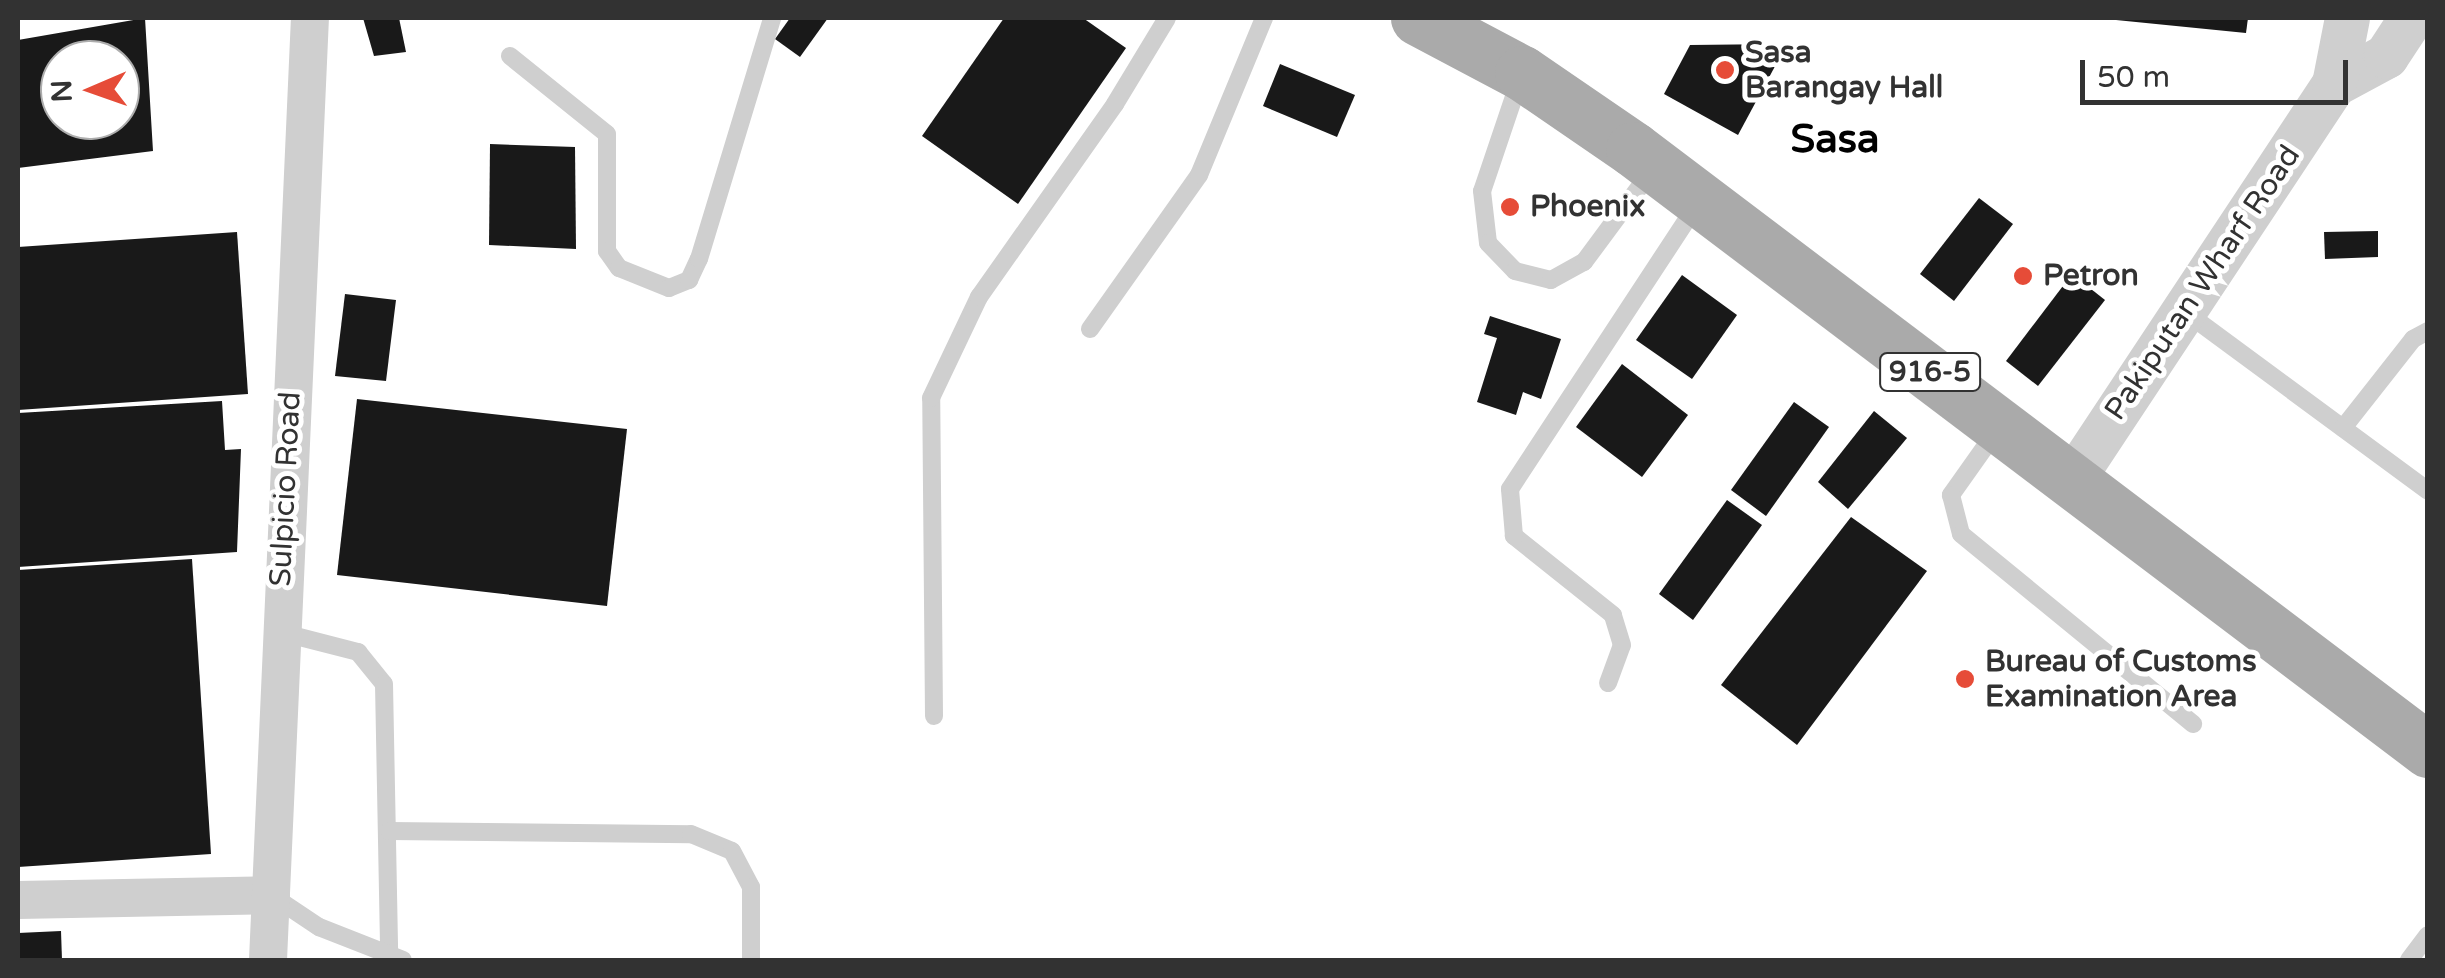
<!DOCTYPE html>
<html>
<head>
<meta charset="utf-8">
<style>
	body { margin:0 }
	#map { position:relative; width:2445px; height:978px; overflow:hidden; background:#fff; font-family:"Varela Round",sans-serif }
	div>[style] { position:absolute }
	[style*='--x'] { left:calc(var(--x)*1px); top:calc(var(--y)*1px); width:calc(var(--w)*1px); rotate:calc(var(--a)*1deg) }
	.building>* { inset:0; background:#191919 }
	.service>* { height:18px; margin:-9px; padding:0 9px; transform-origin:9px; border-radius:9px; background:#cfcfcf }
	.minor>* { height:38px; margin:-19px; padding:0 19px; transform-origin:19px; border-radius:19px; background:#cfcfcf }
	.tertiary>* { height:45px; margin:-22.5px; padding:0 22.5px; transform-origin:22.5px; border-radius:22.5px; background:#cfcfcf }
	.primary>* { height:55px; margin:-27.5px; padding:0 27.5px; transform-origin:27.5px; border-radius:27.5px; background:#aaa }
	.dots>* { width:28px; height:28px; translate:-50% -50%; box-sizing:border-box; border:5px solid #fff; border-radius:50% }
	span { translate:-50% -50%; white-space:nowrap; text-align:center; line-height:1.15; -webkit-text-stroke:10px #fff; paint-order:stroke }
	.shield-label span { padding:2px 8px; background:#fff; border:2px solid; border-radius:8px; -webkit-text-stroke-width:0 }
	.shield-label { font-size:28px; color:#323232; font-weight:700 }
	.poi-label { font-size:30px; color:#323232; font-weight:700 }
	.left { translate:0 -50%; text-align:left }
	.street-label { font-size:30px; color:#323232 }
	.district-label { font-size:40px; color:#000; font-weight:700 }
	.frame { position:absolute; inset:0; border:20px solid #323232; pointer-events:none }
	.north { position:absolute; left:40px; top:40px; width:100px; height:100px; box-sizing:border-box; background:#fff; border:2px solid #adadad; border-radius:50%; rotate:268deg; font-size:28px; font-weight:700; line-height:40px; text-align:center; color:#323232 }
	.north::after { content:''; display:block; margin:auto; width:35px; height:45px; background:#e64c38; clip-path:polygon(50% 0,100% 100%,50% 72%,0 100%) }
	.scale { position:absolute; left:2080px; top:60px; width:268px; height:45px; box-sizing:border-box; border:5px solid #323232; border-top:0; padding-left:12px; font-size:30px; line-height:35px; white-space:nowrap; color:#323232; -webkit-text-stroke:8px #fff; paint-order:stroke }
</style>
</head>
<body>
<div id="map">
	<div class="building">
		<div style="clip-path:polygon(evenodd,145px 18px,153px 151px,18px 168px,18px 40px,145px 18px,60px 60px,120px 60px,120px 120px,60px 120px,60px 60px)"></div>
		<div style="clip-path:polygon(363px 18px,399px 18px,406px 52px,374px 56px)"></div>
		<div style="clip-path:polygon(790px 18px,828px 18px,800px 57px,775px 39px)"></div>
		<div style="clip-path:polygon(1004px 18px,1083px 18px,1126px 48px,1018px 204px,922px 136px)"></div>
		<div style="clip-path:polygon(2096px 18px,2248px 18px,2246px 33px)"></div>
		<div style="clip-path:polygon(1787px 44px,1738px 135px,1664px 94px,1690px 45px)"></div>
		<div style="clip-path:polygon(1280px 64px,1355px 95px,1337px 137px,1263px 106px)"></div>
		<div style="clip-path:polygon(490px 144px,575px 147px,576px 249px,489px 245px)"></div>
		<div style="clip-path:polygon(1979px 198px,2013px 224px,1954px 301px,1920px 274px)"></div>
		<div style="clip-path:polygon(2378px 231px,2378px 257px,2325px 259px,2324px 232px)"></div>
		<div style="clip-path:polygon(237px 232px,248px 394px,18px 410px,18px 247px)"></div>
		<div style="clip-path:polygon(2072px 274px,2105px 300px,2038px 386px,2006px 361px)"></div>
		<div style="clip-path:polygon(1682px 275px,1737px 315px,1692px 379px,1636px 340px)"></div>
		<div style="clip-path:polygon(345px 294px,396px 300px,386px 381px,335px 376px)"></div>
		<div style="clip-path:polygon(1490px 316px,1561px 339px,1541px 399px,1523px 392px,1516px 415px,1477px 402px,1497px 338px,1484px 334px)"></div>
		<div style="clip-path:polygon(1622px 364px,1688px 415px,1642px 477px,1576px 427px)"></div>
		<div style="clip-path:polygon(357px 399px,627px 429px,607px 606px,337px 575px)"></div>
		<div style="clip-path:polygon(222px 401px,225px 450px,241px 449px,237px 552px,18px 567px,18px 413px)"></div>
		<div style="clip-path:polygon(1794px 402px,1829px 427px,1766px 516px,1731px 490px)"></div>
		<div style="clip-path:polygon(1874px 411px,1907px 438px,1848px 509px,1818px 482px)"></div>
		<div style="clip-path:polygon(1727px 500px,1762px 525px,1693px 620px,1659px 594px)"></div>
		<div style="clip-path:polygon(1851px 517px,1927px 571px,1797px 745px,1721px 685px)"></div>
		<div style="clip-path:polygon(192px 559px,211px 854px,18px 867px,18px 570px)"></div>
		<div style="clip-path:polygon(61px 931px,62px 960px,18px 960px,18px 933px)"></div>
	</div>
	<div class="service">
		<div style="--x:510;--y:56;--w:124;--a:38.8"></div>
		<div style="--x:607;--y:134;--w:117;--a:90"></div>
		<div style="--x:607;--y:251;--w:21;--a:55"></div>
		<div style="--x:619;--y:268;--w:54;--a:21.8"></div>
		<div style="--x:669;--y:288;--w:22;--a:-22"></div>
		<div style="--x:689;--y:280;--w:23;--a:-65"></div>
		<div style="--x:699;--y:259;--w:252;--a:-73.1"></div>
		<div style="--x:1520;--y:79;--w:118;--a:108.7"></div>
		<div style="--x:1482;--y:191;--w:52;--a:83.4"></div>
		<div style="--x:1488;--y:243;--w:39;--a:46"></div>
		<div style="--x:1515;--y:271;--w:37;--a:14"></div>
		<div style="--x:1551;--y:280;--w:38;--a:-29"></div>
		<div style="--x:1584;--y:262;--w:114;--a:-53.5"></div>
		<div style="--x:2184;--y:311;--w:303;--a:36.4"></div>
		<div style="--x:1090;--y:329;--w:189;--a:-54.7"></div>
		<div style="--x:1199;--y:175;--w:170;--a:-67.5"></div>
		<div style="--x:2343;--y:428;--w:113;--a:-51.8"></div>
		<div style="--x:2413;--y:339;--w:17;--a:-28"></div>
		<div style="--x:1997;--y:430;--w:80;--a:125.3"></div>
		<div style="--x:1951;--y:495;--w:40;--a:75.6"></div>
		<div style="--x:1961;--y:534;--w:300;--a:39.3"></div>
		<div style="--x:280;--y:632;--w:81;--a:14.4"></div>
		<div style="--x:358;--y:652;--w:41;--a:50.9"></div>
		<div style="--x:384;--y:684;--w:272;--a:88.9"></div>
		<div style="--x:1608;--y:683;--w:40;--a:-69.8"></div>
		<div style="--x:1622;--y:645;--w:31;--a:-107"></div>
		<div style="--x:1613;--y:615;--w:127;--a:-141.4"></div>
		<div style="--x:1514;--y:536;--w:47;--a:-94.9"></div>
		<div style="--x:1510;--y:489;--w:342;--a:-56.7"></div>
		<div style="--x:934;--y:716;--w:318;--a:-90.5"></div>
		<div style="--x:931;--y:398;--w:112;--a:-64.6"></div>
		<div style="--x:979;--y:297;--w:236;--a:-54.8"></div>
		<div style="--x:1115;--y:104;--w:100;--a:-58.8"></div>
		<div style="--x:389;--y:831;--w:302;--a:0.6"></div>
		<div style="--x:691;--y:834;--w:44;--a:22.5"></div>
		<div style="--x:732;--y:851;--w:41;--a:62.2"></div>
		<div style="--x:751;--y:887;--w:73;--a:90"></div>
		<div style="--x:271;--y:895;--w:58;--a:33.7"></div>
		<div style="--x:319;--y:927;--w:90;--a:21.4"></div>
		<div style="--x:2409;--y:960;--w:31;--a:-53"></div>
	</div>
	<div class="minor">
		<div style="--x:18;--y:900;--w:253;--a:-1.1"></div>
		<div style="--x:268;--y:960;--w:943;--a:-87.45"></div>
	</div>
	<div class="tertiary">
		<div style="--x:2334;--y:84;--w:59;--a:-28.3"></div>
		<div style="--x:2386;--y:56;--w:45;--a:-56.7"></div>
		<div style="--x:2071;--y:481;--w:476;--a:-56.5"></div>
		<div style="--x:2334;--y:84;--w:67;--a:-78.9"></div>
	</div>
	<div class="primary">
		<div style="--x:1418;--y:18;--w:118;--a:27.9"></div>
		<div style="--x:1522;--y:73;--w:135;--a:34.4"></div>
		<div style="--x:1633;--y:149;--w:997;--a:37.09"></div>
	</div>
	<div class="dots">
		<div style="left:1725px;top:70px;background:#e64c38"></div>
		<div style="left:1510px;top:207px;background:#e64c38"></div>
		<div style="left:2023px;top:276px;background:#e64c38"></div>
		<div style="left:1965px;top:679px;background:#e64c38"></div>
	</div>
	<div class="shield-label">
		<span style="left:1930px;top:372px">916-5</span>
	</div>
	<div class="poi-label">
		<span class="left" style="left:1745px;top:70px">Sasa<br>Barangay Hall</span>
		<span class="left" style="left:1530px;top:207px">Phoenix</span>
		<span class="left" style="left:2043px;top:276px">Petron</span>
		<span class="left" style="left:1985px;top:679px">Bureau of Customs<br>Examination Area</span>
	</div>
	<div class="street-label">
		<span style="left:2203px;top:283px;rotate:-56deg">Pakiputan Wharf Road</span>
		<span style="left:286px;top:489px;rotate:-87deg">Sulpicio Road</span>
	</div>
	<div class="district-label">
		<span style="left:1835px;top:139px">Sasa</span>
	</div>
	<div class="frame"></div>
	<div class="north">N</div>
	<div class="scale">50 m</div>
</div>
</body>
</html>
